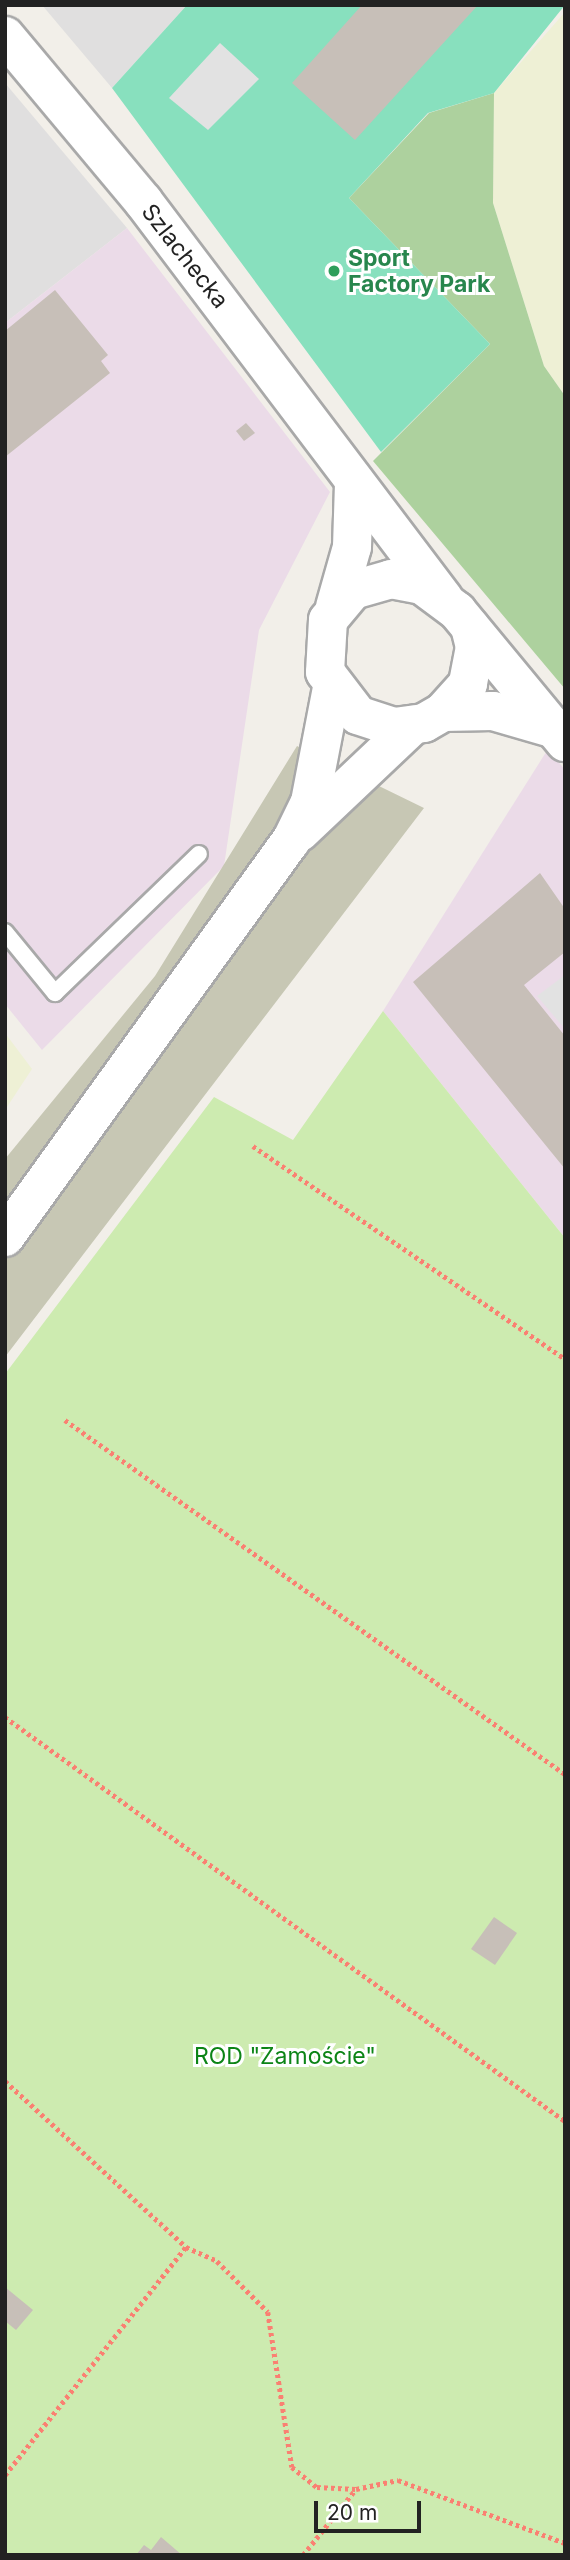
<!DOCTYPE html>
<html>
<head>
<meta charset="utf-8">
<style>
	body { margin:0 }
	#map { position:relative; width:570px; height:2560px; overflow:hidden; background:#f2efe9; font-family:Inter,sans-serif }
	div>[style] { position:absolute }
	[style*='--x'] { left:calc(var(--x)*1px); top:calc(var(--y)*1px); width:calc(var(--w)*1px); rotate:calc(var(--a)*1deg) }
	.residential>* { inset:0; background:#e0dfdf }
	.industrial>* { inset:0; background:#ebdbe8 }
	.construction>* { inset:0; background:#c7c7b4 }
	.farmland>* { inset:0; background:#eef0d5 }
	.grass>* { inset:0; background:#cdebb0 }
	.forest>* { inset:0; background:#add19e }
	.pitch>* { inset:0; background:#88e0be }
	.parking>* { inset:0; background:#e2e2e2 }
	.building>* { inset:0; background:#c7bfb8 }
	.path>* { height:4.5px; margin-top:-2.25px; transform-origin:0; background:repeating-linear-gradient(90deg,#fa8072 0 3.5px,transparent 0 7px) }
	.roads { filter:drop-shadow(2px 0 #a9a9a9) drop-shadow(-2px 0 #a9a9a9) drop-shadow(0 2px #a9a9a9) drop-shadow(0 -2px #a9a9a9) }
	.service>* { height:16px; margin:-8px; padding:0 8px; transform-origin:8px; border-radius:8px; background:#fff }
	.tertiary>* { height:38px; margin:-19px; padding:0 19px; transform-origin:19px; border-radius:19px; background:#fff }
	.dots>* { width:19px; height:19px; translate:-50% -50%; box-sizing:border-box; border:4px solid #fff; border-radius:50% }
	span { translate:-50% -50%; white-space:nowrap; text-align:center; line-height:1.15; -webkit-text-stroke:6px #fff; paint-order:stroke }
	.street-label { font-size:23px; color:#222 }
	.leisure-label { font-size:23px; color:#27864d; font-weight:700 }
	.left { translate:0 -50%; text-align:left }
	.park-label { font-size:23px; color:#0c8416 }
	.frame { position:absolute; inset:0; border:7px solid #222; pointer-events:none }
	.scale { position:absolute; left:314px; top:2501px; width:107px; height:32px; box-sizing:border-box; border:4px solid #222; border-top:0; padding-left:9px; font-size:21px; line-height:24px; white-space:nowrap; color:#222; -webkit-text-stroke:5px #fff; paint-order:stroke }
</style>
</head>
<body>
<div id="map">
	<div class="residential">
		<div style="clip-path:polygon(42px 5px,187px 5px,112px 88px)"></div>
		<div style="clip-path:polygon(5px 83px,127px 228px,5px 323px)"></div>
	</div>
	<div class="industrial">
		<div style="clip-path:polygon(127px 228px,330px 492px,259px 630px,224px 866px,42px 1050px,5px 1004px,5px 323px)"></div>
		<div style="clip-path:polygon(548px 749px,565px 770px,565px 1238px,383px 1011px)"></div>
	</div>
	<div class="construction">
		<div style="clip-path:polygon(297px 746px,424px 808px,5px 1357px,5px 1159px,155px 976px)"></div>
	</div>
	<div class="farmland">
		<div style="clip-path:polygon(565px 12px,565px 396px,544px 366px,493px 203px,494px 93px)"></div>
		<div style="clip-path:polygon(5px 1033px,32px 1069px,5px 1110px)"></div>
	</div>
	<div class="grass">
		<div style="clip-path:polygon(383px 1011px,565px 1238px,565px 2555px,5px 2555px,5px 1374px,214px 1097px,293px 1140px)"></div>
	</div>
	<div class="forest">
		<div style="clip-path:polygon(494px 93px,493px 203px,544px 366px,565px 396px,565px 689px,373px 461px,490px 344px,349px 198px,429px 113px)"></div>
	</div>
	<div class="pitch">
		<div style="clip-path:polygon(187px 5px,565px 5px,494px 93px,428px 113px,349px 198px,490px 344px,381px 452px,112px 88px)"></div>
	</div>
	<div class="parking">
		<div style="clip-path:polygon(220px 43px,259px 79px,208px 130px,169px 98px)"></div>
		<div style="clip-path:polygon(565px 975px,565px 1029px,537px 996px)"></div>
	</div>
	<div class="building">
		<div style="clip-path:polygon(362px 5px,478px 5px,355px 140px,292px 83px)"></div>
		<div style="clip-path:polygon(55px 290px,108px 355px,101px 361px,110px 373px,5px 457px,5px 331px)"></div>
		<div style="clip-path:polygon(246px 423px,255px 433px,244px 441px,236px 431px)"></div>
		<div style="clip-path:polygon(540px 873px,565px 909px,565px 952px,524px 985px,565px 1036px,565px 1169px,413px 982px)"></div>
		<div style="clip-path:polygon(494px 1917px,517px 1933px,495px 1965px,471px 1949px)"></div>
		<div style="clip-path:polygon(5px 2287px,33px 2310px,16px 2330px,5px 2321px)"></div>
		<div style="clip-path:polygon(161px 2537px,182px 2555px,136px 2555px,144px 2545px,151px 2550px)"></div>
	</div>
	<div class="path">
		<div style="--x:253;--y:1146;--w:378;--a:34.3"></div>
		<div style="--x:65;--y:1420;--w:613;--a:35.3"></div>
		<div style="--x:5;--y:1717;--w:691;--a:35.81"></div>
		<div style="--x:5;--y:2081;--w:246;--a:42.5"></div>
		<div style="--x:186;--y:2247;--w:34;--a:24"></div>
		<div style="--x:217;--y:2261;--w:72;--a:45"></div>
		<div style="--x:268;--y:2312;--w:157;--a:81.2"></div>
		<div style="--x:292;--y:2467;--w:32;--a:39"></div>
		<div style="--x:317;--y:2487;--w:39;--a:3"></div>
		<div style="--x:356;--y:2489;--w:43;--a:-12.1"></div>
		<div style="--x:398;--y:2480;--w:178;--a:20.7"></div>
		<div style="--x:5;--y:2475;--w:291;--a:-51.6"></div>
		<div style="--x:303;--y:2555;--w:83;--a:-51.3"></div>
	</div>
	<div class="roads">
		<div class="service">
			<div style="--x:5;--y:932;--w:79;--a:50.7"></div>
			<div style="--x:55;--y:993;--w:200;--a:-44"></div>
		</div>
		<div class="tertiary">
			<div style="--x:5;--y:36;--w:215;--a:50.1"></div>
			<div style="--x:143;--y:201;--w:499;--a:52.9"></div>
			<div style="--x:335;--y:607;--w:62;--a:-74.2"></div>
			<div style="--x:352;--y:547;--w:62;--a:-88.2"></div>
			<div style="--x:470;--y:627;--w:21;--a:76"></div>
			<div style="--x:475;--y:647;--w:38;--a:101"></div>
			<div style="--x:468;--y:684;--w:38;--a:132"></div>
			<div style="--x:443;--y:712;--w:22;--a:150"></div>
			<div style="--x:424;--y:723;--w:30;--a:172"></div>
			<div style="--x:394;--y:727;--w:38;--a:-162"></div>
			<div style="--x:358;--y:715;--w:54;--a:-127.5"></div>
			<div style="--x:325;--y:672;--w:52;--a:-86.7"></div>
			<div style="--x:328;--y:620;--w:39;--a:-50"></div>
			<div style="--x:353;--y:590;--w:40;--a:-16"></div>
			<div style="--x:391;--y:579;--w:32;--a:11"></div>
			<div style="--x:422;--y:585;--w:44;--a:36.6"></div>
			<div style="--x:457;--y:611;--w:170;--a:50.5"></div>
			<div style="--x:443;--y:712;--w:50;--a:-1.1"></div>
			<div style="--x:493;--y:711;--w:61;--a:16.1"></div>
			<div style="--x:300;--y:832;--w:156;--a:-43.4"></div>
			<div style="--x:5;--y:1237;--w:488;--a:-54.2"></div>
			<div style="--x:291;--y:841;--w:43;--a:-64"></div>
			<div style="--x:310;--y:802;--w:116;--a:-79.1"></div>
		</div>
	</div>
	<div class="dots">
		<div style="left:334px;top:271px;background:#2e9e5b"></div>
	</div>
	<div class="street-label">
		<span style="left:185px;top:256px;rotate:52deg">Szlachecka</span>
	</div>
	<div class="leisure-label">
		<span class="left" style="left:348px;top:271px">Sport<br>Factory Park</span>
	</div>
	<div class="park-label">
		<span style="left:285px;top:2056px">ROD "Zamoście"</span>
	</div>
	<div class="frame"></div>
	<div class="scale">20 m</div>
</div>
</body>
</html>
